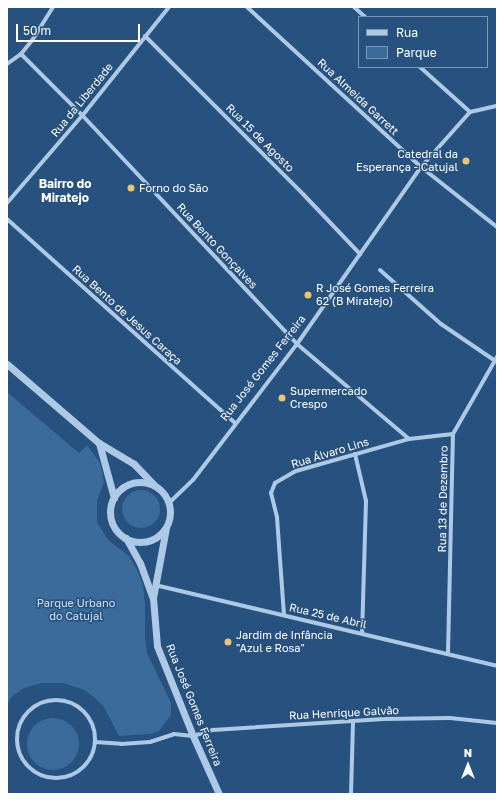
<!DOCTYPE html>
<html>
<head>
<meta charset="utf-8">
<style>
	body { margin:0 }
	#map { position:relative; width:504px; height:801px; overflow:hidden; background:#27517e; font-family:"Golos Text",sans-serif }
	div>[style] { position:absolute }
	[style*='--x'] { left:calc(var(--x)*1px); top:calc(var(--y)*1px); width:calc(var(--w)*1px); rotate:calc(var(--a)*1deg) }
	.green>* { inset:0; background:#3b6b9b }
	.round { border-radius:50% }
	.minor>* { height:4px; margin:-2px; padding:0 2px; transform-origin:2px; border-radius:2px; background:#adc9e5 }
	.minor>.ring { margin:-2px; padding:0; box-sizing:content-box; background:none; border:4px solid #adc9e5; border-radius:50% }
	.tertiary>* { height:7px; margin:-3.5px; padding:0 3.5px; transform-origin:3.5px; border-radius:3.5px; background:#adc9e5 }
	.tertiary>.ring { margin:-3.5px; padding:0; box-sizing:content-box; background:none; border:7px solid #adc9e5; border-radius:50% }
	.dots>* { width:11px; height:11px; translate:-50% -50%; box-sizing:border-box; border:2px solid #27517e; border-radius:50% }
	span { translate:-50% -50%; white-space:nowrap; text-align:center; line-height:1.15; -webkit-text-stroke:3px #27517e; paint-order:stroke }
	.street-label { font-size:11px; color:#fff }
	.poi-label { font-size:11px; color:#fff }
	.right { translate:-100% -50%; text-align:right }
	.left { translate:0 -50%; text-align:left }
	.park-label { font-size:11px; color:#d0e2f4 }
	.neighbourhood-label { font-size:12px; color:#fff; font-weight:700 }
	.frame { position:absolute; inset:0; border:8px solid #fff; pointer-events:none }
	.legend { position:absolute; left:358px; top:16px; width:130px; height:52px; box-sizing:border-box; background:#27517e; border:1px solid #7d97b2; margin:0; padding:5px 7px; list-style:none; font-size:12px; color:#fff }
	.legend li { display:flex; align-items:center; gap:8px; height:20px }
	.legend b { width:20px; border:1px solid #7d97b2 }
	.north { position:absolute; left:448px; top:745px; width:40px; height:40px; -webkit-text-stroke:3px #27517e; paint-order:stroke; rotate:0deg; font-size:11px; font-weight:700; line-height:16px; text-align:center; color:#fff }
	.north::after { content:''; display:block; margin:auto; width:14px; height:18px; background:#fff; clip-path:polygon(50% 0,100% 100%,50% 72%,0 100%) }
	.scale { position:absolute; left:16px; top:24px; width:124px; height:18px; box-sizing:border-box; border:2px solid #fff; border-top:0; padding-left:5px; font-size:12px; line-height:14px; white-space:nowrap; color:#fff; -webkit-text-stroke:3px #27517e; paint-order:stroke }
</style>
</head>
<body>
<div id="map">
	<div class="green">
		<div style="clip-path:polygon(7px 392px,79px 453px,87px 445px,100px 463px,104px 482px,97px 501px,97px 522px,108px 540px,129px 556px,138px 572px,143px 585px,145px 604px,145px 637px,147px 653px,171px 703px,171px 715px,159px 731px,150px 734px,119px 736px,104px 707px,95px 698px,84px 690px,63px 683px,42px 683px,24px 688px,11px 697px,7px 705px)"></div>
		<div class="round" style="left:122px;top:490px;width:38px;height:38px"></div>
		<div class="round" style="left:27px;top:718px;width:52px;height:52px"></div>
	</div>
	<div class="minor">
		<div style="--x:247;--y:7;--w:236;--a:42.6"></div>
		<div style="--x:421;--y:167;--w:97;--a:38.3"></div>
		<div style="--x:354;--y:7;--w:15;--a:42"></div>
		<div style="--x:145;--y:36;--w:223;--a:45"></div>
		<div style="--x:303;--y:194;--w:83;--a:46.5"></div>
		<div style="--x:21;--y:54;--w:86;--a:45"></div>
		<div style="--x:82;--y:115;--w:314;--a:46.8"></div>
		<div style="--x:297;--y:344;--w:147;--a:40.3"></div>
		<div style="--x:7;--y:64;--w:17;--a:-36"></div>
		<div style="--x:21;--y:54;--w:19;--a:-51"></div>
		<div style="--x:33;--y:39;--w:38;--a:-58"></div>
		<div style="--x:420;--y:67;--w:67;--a:42"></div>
		<div style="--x:7;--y:203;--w:121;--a:-49.3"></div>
		<div style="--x:86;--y:111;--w:133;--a:-51.4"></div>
		<div style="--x:7;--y:219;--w:306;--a:41.8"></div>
		<div style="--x:380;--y:270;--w:81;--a:41.5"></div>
		<div style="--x:441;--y:324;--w:68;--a:34.2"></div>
		<div style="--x:355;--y:454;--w:48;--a:76.8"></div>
		<div style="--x:366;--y:501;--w:132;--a:91.7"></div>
		<div style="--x:169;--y:503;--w:33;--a:-44"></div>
		<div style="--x:193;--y:480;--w:171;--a:-52.6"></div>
		<div style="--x:297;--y:344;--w:216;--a:-55"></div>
		<div style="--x:421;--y:167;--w:74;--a:-48.3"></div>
		<div style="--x:470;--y:112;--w:28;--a:-13"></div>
		<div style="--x:155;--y:585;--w:351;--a:13.3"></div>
		<div style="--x:284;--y:615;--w:98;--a:-94.1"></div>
		<div style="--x:277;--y:517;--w:25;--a:-104"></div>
		<div style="--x:271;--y:493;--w:11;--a:-68"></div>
		<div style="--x:275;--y:483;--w:24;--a:-30"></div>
		<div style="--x:296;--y:471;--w:117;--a:-15.8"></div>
		<div style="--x:409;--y:439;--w:44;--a:-6.5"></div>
		<div style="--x:448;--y:653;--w:219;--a:-88.7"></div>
		<div style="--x:453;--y:434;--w:89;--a:-60.3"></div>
		<div class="ring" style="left:17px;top:700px;width:74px;height:74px"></div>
		<div style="--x:95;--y:742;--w:26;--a:4"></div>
		<div style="--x:121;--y:744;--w:29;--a:-4"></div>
		<div style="--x:150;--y:742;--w:25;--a:-18"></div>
		<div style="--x:174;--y:734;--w:19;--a:6"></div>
		<div style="--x:193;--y:736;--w:21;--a:-17"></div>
		<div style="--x:213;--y:730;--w:171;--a:-3.7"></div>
		<div style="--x:384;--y:719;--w:66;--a:-0.9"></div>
		<div style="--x:450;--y:718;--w:47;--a:6.1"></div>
		<div style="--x:351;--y:794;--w:72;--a:-88.4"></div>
	</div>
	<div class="tertiary">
		<div style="--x:7;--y:364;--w:121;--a:40.7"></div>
		<div style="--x:99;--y:443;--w:41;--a:31"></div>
		<div style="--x:134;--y:464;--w:29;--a:46"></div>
		<div style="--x:99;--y:443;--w:57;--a:74.7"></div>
		<div class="ring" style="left:110px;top:482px;width:53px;height:53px"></div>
		<div style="--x:126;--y:538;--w:29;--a:61"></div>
		<div style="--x:140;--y:563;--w:37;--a:70"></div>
		<div style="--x:153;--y:598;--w:48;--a:85.2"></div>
		<div style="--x:157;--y:646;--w:97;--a:68.2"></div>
		<div style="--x:193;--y:736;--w:64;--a:65.9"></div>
		<div style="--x:153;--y:598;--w:71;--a:-79.5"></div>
	</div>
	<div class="dots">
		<div style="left:466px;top:161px;background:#edc473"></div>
		<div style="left:131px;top:188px;background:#edc473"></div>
		<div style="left:308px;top:295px;background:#edc473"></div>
		<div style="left:282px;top:398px;background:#edc473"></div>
		<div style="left:228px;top:642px;background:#edc473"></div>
	</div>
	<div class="street-label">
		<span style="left:358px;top:97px;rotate:43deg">Rua Almeida Garrett</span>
		<span style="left:82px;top:100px;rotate:-51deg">Rua da Liberdade</span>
		<span style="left:260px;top:138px;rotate:45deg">Rua 15 de Agosto</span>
		<span style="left:217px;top:246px;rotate:47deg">Rua Bento Gonçalves</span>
		<span style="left:127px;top:315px;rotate:42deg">Rua Bento de Jesus Caraça</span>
		<span style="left:263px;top:368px;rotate:-52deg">Rua José Gomes Ferreira</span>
		<span style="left:330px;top:453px;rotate:-17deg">Rua Álvaro Lins</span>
		<span style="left:443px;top:499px;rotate:-89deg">Rua 13 de Dezembro</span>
		<span style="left:328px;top:616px;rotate:13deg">Rua 25 de Abril</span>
		<span style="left:194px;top:705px;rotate:68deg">Rua José Gomes Ferreira</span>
		<span style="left:344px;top:713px;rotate:-3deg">Rua Henrique Galvão</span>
	</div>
	<div class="poi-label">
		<span class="right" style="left:458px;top:161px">Catedral da<br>Esperança - Catujal</span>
		<span class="left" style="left:139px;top:188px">Forno do São</span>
		<span class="left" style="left:316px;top:295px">R José Gomes Ferreira<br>62 (B Miratejo)</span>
		<span class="left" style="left:290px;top:398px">Supermercado<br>Crespo</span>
		<span class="left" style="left:236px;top:642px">Jardim de Infância<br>"Azul e Rosa"</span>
	</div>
	<div class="park-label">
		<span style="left:76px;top:610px">Parque Urbano<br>do Catujal</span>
	</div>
	<div class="neighbourhood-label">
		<span style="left:65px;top:191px">Bairro do<br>Miratejo</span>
	</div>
	<div class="frame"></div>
	<ul class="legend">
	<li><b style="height:5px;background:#adc9e5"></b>Rua</li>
	<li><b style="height:11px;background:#3b6b9b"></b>Parque</li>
	</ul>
	<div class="north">N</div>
	<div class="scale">50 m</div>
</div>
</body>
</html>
